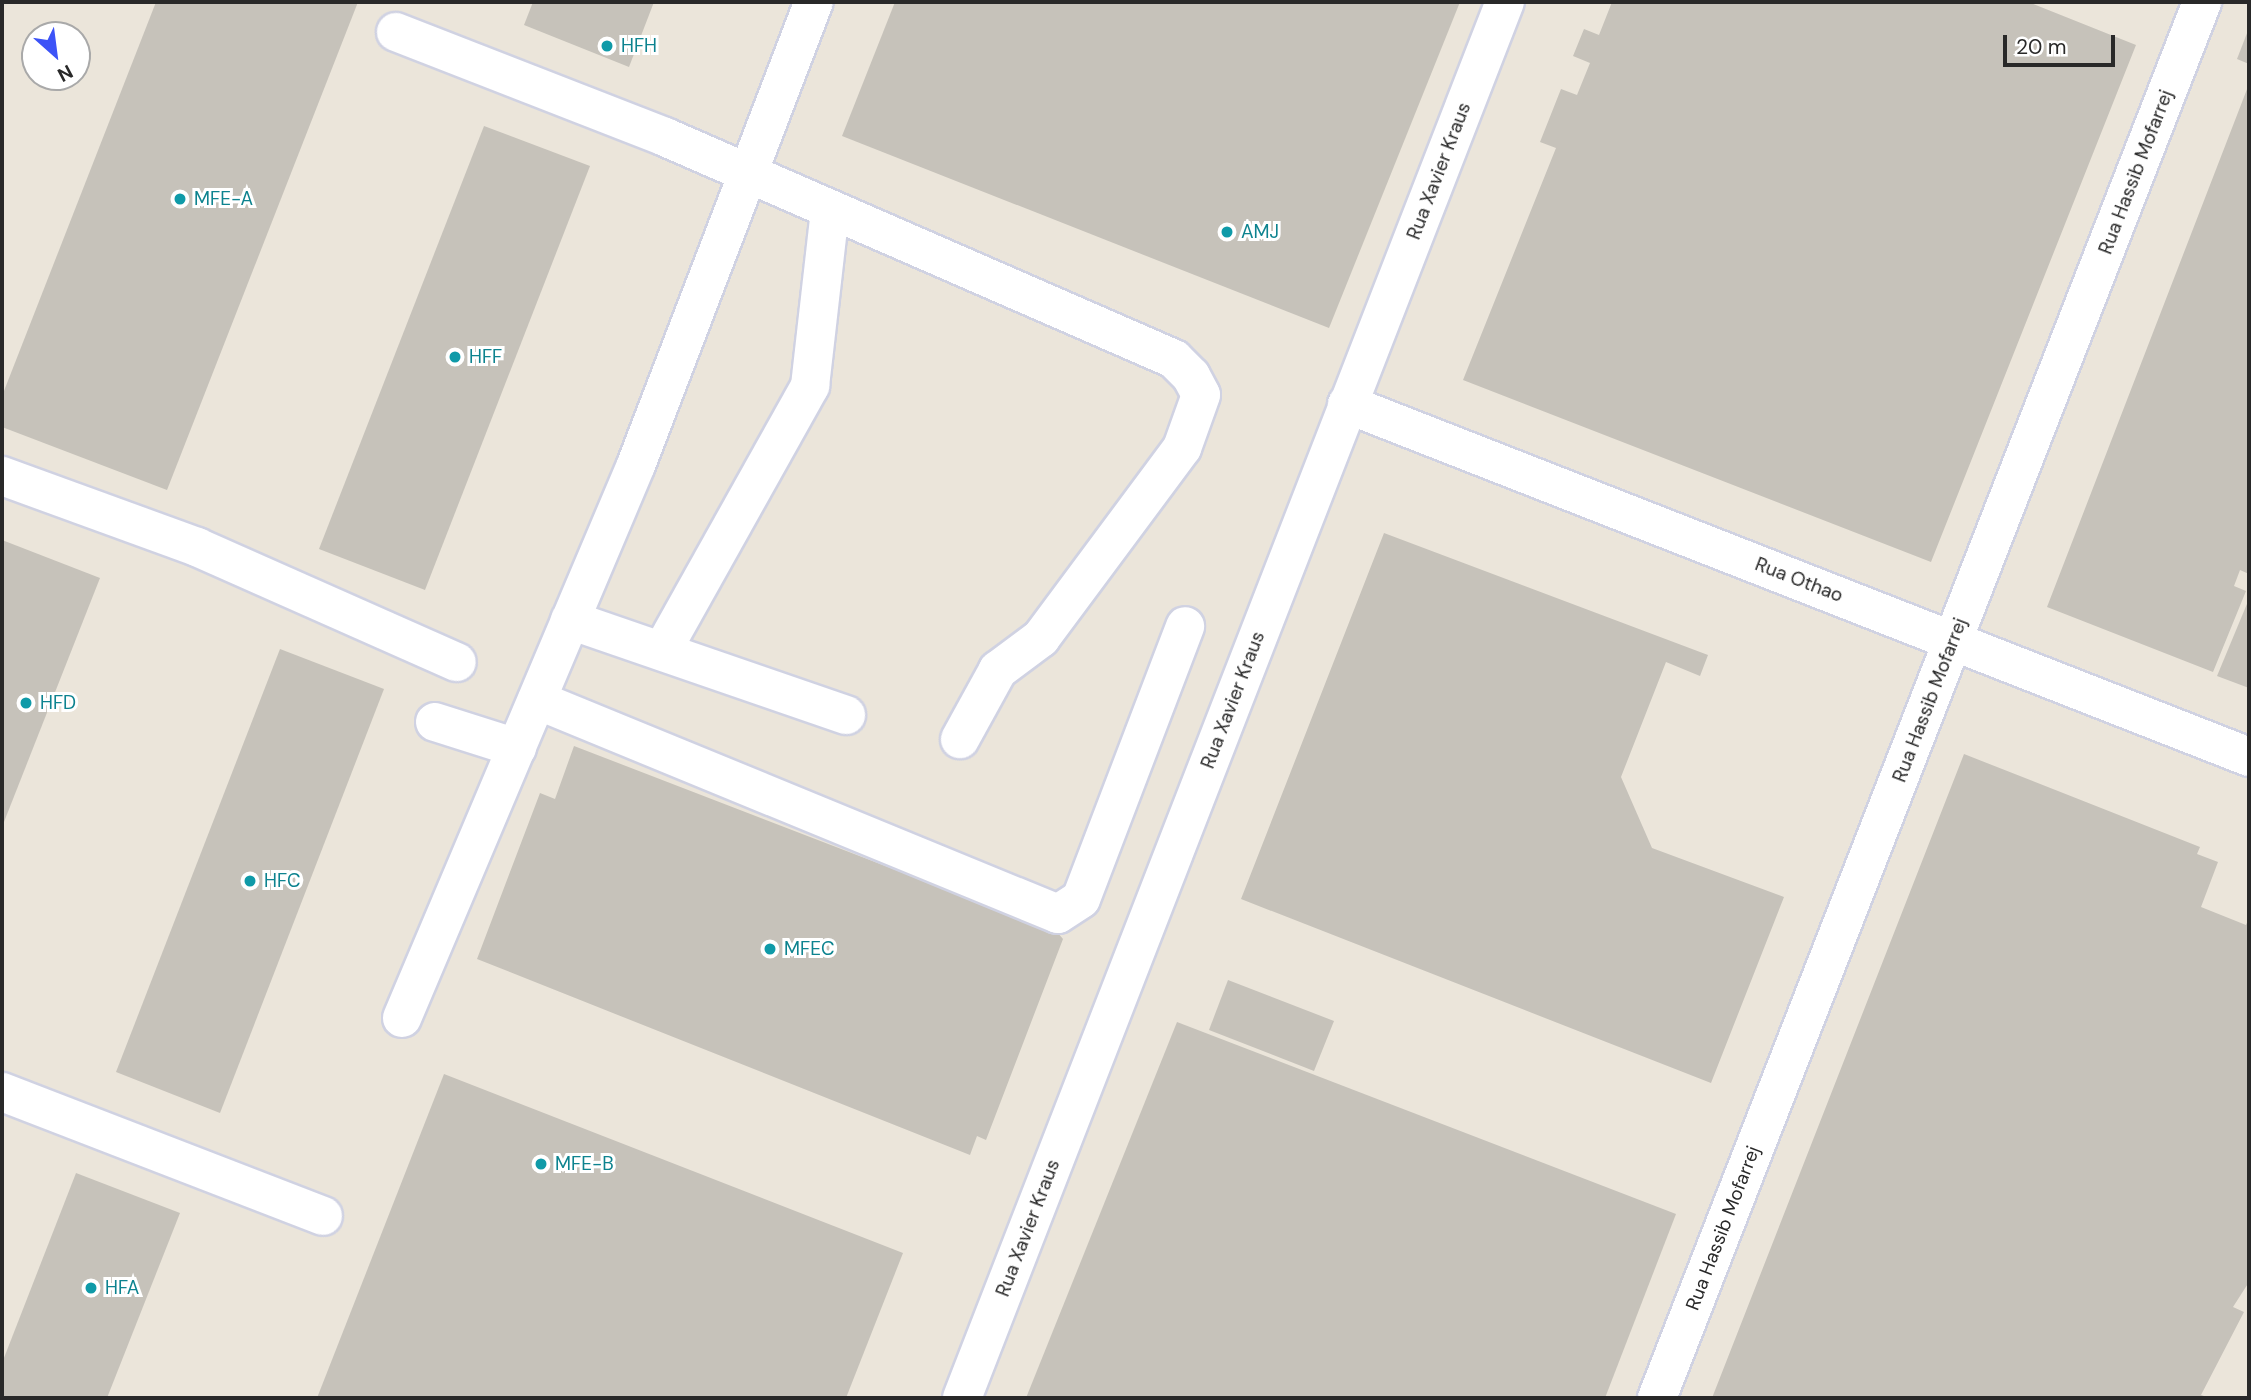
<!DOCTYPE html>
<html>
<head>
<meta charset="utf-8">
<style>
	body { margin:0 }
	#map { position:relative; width:2251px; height:1400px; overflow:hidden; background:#ebe5da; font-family:"DM Sans",sans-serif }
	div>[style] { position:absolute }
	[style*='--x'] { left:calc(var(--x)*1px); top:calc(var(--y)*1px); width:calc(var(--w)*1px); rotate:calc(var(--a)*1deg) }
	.building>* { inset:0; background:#c6c2ba }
	.roads { filter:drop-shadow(2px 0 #d0d2e2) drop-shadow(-2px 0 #d0d2e2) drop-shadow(0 2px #d0d2e2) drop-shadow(0 -2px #d0d2e2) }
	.minor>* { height:38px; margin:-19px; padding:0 19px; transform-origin:19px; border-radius:19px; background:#fff }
	.dots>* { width:19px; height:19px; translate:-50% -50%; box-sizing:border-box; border:4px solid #fff; border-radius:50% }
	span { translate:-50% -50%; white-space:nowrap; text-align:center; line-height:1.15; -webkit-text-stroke:6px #fff; paint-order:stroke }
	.culture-label { font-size:19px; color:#0d838f }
	.left { translate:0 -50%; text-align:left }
	.street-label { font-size:19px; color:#292929 }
	.frame { position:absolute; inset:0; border:4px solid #292929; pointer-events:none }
	.north { position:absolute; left:21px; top:21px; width:70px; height:70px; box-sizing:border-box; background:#fff; border:2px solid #a9a9a9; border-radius:50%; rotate:152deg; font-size:19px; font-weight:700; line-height:28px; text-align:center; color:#292929 }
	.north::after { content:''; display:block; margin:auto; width:24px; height:32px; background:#3c53f7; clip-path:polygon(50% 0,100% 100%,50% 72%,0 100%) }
	.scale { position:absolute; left:2003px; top:35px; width:112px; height:32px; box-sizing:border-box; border:4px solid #292929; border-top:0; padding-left:9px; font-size:21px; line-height:24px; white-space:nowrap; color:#292929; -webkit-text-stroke:5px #fff; paint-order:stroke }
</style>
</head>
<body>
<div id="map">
	<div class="building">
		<div style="clip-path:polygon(156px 2px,358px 2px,167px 490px,2px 427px,2px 396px)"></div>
		<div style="clip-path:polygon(533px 2px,654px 2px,629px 67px,524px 25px)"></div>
		<div style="clip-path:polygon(895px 2px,1460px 2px,1329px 328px,842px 136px)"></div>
		<div style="clip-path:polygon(1612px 2px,2028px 2px,2136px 45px,1931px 562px,1463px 380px,1556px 148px,1540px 142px,1561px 89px,1577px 95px,1590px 63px,1573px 56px,1584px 29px,1599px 35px)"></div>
		<div style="clip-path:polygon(2249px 28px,2249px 64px,2237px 59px)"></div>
		<div style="clip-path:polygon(2249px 84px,2249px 574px,2240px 570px,2234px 586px,2246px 591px,2213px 672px,2047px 607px)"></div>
		<div style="clip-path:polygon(484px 126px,590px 166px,425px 590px,319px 549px)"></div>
		<div style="clip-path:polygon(1384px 533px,1708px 655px,1700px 676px,1666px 662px,1621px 777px,1652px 848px,1784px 897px,1711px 1083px,1241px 899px)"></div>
		<div style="clip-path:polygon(2px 540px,100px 578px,2px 827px)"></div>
		<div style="clip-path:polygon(2249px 599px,2249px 688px,2217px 676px)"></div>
		<div style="clip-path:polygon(280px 649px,384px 689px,220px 1113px,116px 1072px)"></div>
		<div style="clip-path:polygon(574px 746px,1057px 932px,1063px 939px,986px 1140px,977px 1136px,970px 1155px,477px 959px,540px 793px,555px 799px)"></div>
		<div style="clip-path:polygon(1964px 754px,2200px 847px,2197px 854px,2218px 862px,2201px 907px,2246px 925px,2249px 918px,2249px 1282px,2233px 1307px,2244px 1312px,2201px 1395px,2210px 1398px,1712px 1398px)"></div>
		<div style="clip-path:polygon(1228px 980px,1334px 1021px,1314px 1071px,1209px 1030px)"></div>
		<div style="clip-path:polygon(1177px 1022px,1676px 1214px,1605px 1398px,1026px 1398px)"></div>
		<div style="clip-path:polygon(444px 1074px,903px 1253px,846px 1398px,317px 1398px)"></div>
		<div style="clip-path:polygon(76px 1173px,180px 1213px,107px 1398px,2px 1398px,2px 1363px)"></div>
	</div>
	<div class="roads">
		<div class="minor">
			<div style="--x:396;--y:32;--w:289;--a:21.3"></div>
			<div style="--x:665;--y:137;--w:555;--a:23.56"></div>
			<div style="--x:1174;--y:359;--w:24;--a:45"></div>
			<div style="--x:1191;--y:376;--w:21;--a:62"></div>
			<div style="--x:1201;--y:395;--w:56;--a:109.7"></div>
			<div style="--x:1182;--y:448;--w:237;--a:126.6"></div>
			<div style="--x:1041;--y:638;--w:54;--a:143.3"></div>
			<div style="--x:998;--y:670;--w:79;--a:118.8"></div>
			<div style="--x:1347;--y:404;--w:969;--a:21.37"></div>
			<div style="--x:2;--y:476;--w:208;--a:20"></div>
			<div style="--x:197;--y:547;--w:284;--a:23.9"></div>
			<div style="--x:570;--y:620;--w:292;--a:19"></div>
			<div style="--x:662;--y:651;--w:304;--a:-60.8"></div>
			<div style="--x:810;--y:386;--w:177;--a:-83.5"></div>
			<div style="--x:537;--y:700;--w:563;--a:22.33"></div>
			<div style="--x:1058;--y:914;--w:27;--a:-33"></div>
			<div style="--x:1081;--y:899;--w:292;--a:-69.1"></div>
			<div style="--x:435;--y:722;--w:86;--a:17.6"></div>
			<div style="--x:402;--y:1018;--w:600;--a:-67.06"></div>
			<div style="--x:636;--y:465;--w:496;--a:-69"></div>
			<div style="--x:2;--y:1092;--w:344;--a:21.1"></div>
			<div style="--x:962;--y:1398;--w:1498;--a:-68.75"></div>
			<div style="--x:1657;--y:1398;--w:1499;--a:-68.67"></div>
		</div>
	</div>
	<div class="dots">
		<div style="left:607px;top:46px;background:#0f9aa8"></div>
		<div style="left:180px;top:199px;background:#0f9aa8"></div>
		<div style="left:1227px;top:232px;background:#0f9aa8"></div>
		<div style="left:455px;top:357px;background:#0f9aa8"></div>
		<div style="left:26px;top:703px;background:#0f9aa8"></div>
		<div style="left:250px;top:881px;background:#0f9aa8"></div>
		<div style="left:770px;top:949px;background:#0f9aa8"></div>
		<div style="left:541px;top:1164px;background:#0f9aa8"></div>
		<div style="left:91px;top:1288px;background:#0f9aa8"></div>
	</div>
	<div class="culture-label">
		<span class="left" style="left:621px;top:46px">HFH</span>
		<span class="left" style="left:194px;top:199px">MFE-A</span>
		<span class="left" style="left:1241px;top:232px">AMJ</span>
		<span class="left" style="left:469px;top:357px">HFF</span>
		<span class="left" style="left:40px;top:703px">HFD</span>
		<span class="left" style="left:264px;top:881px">HFC</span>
		<span class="left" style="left:784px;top:949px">MFEC</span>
		<span class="left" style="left:555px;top:1164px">MFE-B</span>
		<span class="left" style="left:105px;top:1288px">HFA</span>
	</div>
	<div class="street-label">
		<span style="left:1439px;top:171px;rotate:-69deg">Rua Xavier Kraus</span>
		<span style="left:2136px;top:172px;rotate:-69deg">Rua Hassib Mofarrej</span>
		<span style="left:1799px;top:580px;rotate:21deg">Rua Othao</span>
		<span style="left:1233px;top:700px;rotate:-69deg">Rua Xavier Kraus</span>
		<span style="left:1930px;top:700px;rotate:-69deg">Rua Hassib Mofarrej</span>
		<span style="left:1028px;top:1228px;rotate:-69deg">Rua Xavier Kraus</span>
		<span style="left:1723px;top:1228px;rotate:-69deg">Rua Hassib Mofarrej</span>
	</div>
	<div class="frame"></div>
	<div class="north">N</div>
	<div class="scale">20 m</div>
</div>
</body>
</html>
